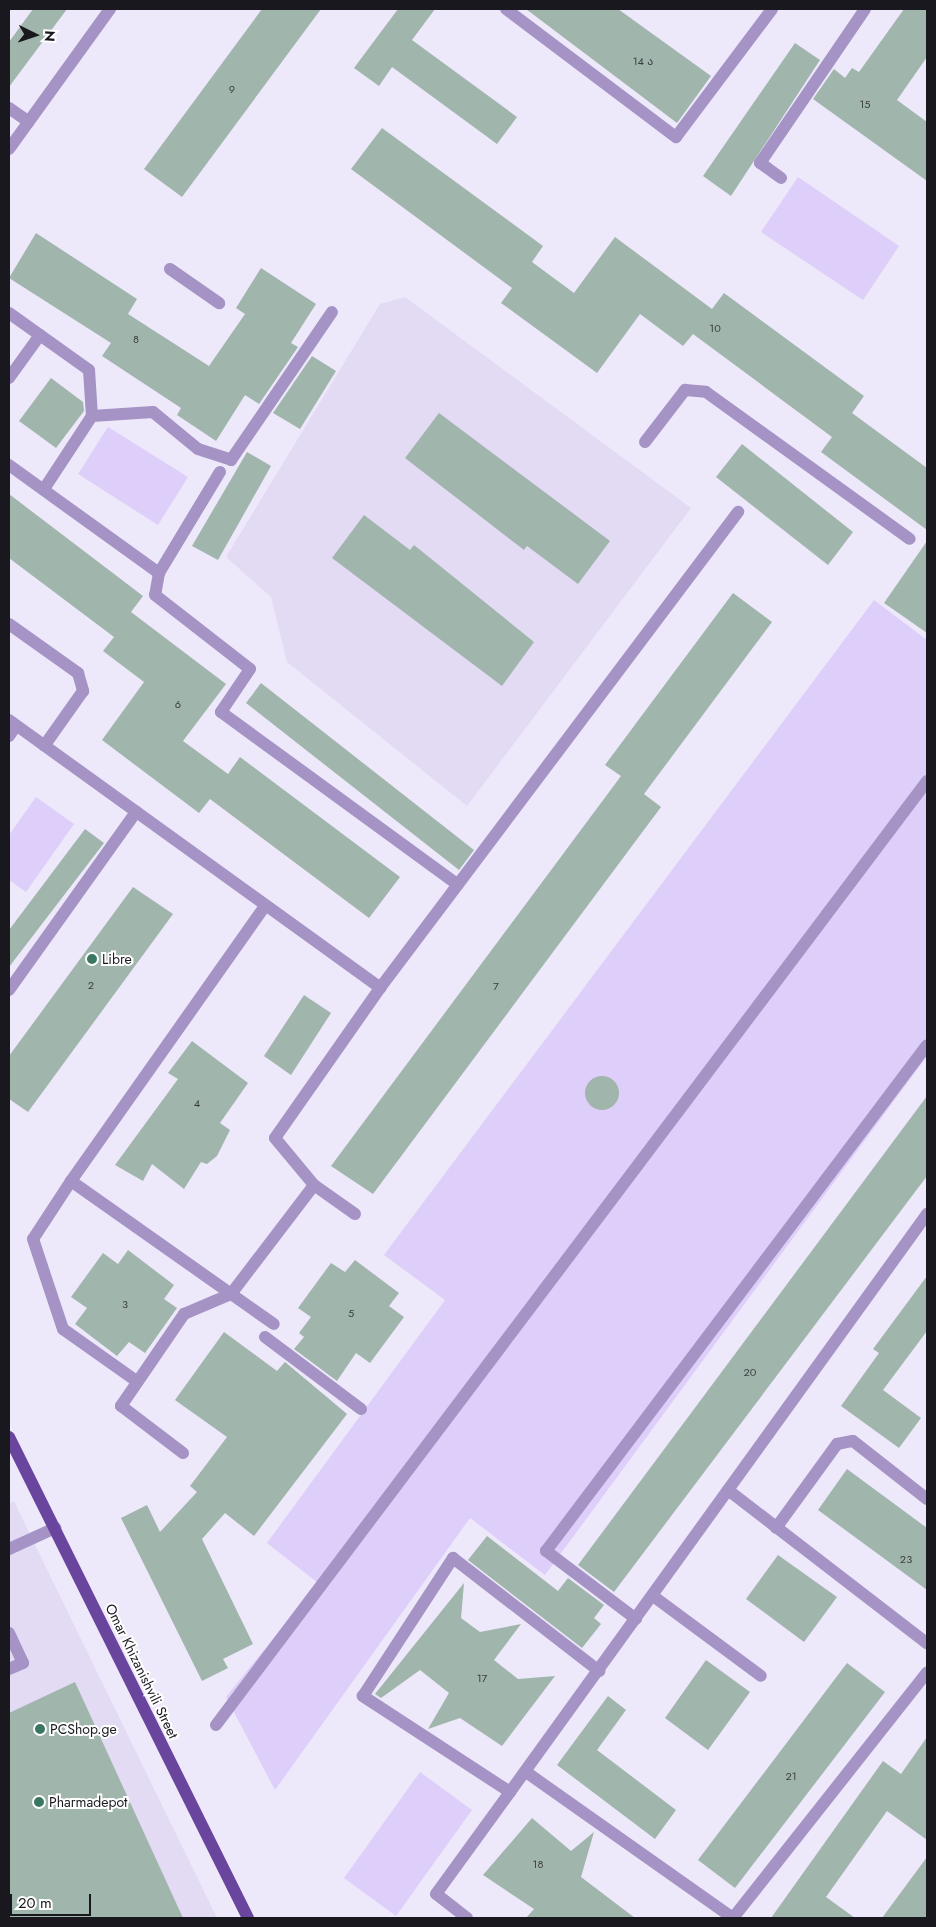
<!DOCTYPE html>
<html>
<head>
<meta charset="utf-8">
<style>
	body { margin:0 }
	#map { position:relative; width:936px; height:1927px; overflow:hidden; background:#eee8fb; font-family:Jost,"Noto Sans Georgian",sans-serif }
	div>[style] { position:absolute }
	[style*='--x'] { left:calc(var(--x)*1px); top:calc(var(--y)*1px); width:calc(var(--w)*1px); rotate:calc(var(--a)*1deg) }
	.built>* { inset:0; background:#e3daf4 }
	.green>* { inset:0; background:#ddcff9 }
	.building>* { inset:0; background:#a0b5ac }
	.round { border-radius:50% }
	.lane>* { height:12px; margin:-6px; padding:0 6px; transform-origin:6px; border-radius:6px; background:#a493c4 }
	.street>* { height:12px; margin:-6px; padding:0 6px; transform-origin:6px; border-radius:6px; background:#a493c4 }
	.primary>* { height:12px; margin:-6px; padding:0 6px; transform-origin:6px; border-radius:6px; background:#6a459d }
	.dots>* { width:14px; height:14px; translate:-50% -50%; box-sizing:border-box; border:2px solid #fff; border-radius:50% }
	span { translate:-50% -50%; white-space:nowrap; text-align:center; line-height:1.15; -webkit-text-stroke:4px #fff; paint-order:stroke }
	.number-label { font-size:11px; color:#3c3f42 }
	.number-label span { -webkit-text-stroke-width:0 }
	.poi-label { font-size:14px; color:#1a181f }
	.left { translate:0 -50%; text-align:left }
	.street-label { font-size:14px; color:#1a181f }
	.frame { position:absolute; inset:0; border:10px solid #1a181f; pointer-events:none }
	.north { position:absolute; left:10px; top:10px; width:50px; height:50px; -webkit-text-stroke:4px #fff; paint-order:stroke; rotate:94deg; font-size:14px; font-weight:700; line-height:20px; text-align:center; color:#1a181f }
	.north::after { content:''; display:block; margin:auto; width:18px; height:22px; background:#1a181f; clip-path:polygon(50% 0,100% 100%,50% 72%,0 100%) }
	.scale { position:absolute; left:10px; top:1894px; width:81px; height:22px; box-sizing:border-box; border:2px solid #1a181f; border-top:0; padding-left:6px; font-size:15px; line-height:18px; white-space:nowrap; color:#1a181f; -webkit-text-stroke:4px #fff; paint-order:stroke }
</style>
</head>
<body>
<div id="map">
	<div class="built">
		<div style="clip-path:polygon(405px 297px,691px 508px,467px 806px,287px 662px,271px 597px,226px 557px,380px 304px)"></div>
		<div style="clip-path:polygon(14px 1501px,37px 1549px,217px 1918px,9px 1918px,9px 1504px)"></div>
	</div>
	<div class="green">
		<div style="clip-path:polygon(798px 177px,899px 246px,863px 300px,761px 232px)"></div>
		<div style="clip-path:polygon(108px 427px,188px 477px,158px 525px,78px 474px)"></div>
		<div style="clip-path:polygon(874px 600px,927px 640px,927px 1056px,545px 1575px,470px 1518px,275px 1790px,226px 1697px,318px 1583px,267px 1543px,445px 1300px,384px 1255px)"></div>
		<div style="clip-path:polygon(36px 797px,74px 824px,26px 892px,9px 880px,9px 835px)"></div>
		<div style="clip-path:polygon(420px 1772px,472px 1810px,396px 1916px,344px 1878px)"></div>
	</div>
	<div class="building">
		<div style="clip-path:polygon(33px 9px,67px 9px,9px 87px,9px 42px)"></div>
		<div style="clip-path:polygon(262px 9px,321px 9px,182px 197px,144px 169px)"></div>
		<div style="clip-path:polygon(398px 9px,435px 9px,412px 40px,517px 117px,497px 144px,392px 67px,379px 86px,354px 68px)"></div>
		<div style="clip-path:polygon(526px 9px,618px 9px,711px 76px,677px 123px)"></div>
		<div style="clip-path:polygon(904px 9px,927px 9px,927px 57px,897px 100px,927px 122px,927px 181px,813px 99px,834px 69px,845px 78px,852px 68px,859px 72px)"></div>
		<div style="clip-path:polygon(795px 43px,820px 60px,731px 196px,703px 176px)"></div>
		<div style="clip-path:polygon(382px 128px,543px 246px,532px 262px,574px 293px,615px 237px,712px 309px,724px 293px,864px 396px,852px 413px,927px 468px,927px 530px,821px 452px,832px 437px,693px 334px,683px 346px,640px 314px,597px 373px,501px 303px,512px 288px,351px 169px)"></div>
		<div style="clip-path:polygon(36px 233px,137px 299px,128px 314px,209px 366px,245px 314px,236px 308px,261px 268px,316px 304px,291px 343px,298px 347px,259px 404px,245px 395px,216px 441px,177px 415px,181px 408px,102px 356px,111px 343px,9px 278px)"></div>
		<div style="clip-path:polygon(312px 356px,336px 371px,300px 429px,273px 413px)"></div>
		<div style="clip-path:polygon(51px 378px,83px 402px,84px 411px,56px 448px,19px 421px)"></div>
		<div style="clip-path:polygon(439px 413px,610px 541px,578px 584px,527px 546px,524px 550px,405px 458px)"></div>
		<div style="clip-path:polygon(742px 444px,853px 532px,828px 565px,716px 477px)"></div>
		<div style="clip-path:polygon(247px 452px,271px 466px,218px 560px,192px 546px)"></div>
		<div style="clip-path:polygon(9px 494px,143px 596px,131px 612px,226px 684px,183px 741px,228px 774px,240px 757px,400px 877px,369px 918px,210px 799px,199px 813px,102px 740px,144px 682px,103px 651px,114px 637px,9px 558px)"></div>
		<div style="clip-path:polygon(364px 515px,410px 550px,414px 545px,534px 642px,502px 686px,332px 558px)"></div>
		<div style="clip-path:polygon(927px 541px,927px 633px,884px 603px)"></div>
		<div style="clip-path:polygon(733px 593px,772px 622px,644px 794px,661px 807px,373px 1194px,331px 1166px,621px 776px,605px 765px)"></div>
		<div style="clip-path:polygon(261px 683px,474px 850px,459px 870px,246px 703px)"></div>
		<div style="clip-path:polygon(85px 829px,104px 843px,9px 967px,9px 930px)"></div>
		<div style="clip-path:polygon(133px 887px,173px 914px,28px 1112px,9px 1099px,9px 1056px)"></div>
		<div style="clip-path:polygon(304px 995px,331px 1013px,291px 1075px,264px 1056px)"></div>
		<div style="clip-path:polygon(192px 1041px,248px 1083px,220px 1123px,230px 1130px,217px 1156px,207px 1164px,201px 1162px,184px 1189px,152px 1164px,143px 1181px,115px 1165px,178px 1079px,168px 1073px)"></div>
		<div class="round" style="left:585px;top:1076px;width:34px;height:34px"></div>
		<div style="clip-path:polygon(927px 1096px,927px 1176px,614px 1592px,578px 1565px)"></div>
		<div style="clip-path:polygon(128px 1250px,174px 1285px,164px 1299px,177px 1308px,145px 1353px,129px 1342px,117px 1356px,75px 1324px,87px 1308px,71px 1297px,103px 1253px,118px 1264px)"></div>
		<div style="clip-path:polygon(355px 1260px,399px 1293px,389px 1306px,404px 1317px,370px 1363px,356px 1353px,337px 1381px,294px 1349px,304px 1337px,299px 1333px,311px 1317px,298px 1308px,331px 1263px,345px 1272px)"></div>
		<div style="clip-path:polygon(927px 1276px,927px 1331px,883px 1390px,921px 1418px,899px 1448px,841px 1406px,879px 1353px,873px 1349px)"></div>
		<div style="clip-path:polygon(224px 1332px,277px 1371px,285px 1362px,347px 1414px,254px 1536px,225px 1513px,202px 1539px,253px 1644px,223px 1659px,228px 1668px,202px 1681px,121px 1518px,147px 1505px,160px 1532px,197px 1492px,190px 1486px,227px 1437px,175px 1400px)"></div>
		<div style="clip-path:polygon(847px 1469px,927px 1528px,927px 1590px,818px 1510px)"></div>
		<div style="clip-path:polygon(487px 1536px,558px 1591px,568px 1578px,604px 1605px,594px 1618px,601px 1624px,582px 1648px,468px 1560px)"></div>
		<div style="clip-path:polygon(778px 1555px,837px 1597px,804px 1642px,746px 1599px)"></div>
		<div style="clip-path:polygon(464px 1583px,461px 1618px,480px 1632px,521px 1624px,494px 1660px,518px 1679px,555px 1676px,502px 1746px,460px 1718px,428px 1729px,449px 1693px,420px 1670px,381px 1698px,375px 1694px)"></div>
		<div style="clip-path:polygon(706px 1660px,750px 1692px,708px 1750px,665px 1718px)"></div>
		<div style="clip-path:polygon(847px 1663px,885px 1692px,735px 1888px,698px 1860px)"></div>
		<div style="clip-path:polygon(75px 1682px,183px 1918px,9px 1918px,9px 1713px)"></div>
		<div style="clip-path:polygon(608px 1696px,626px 1710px,597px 1750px,676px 1810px,655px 1839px,557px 1765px)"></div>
		<div style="clip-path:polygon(927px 1737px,927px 1840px,887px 1811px,826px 1897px,855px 1918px,771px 1918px,883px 1761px,901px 1774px)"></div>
		<div style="clip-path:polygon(532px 1818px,571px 1851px,594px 1832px,581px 1877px,635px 1918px,526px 1918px,534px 1909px,483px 1875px)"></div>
		<div style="clip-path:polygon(927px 1857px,927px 1918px,882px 1918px)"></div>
	</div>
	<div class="lane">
		<div style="--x:506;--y:9;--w:213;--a:37"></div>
		<div style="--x:676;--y:137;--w:160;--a:-53.1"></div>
		<div style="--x:9;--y:108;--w:24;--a:35"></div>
		<div style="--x:781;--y:178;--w:26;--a:-144"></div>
		<div style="--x:760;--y:163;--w:186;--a:-55.7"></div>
		<div style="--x:170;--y:269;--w:60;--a:34.8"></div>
		<div style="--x:9;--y:313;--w:98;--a:35.5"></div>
		<div style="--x:89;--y:370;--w:46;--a:86.3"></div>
		<div style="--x:9;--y:378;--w:53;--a:-54.2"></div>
		<div style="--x:645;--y:442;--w:66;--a:-52.4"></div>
		<div style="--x:685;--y:390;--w:21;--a:5"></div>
		<div style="--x:706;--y:392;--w:251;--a:35.8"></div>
		<div style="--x:9;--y:465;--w:185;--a:35.8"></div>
		<div style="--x:159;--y:573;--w:22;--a:100"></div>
		<div style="--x:155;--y:595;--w:120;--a:37.9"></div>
		<div style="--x:250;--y:669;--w:52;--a:124"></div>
		<div style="--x:221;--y:712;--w:293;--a:36.1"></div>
		<div style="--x:44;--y:489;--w:87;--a:-56.7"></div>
		<div style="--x:92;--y:416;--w:61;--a:-3.8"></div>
		<div style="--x:153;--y:412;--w:58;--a:39.4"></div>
		<div style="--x:198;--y:449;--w:35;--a:18"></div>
		<div style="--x:231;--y:460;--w:179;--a:-55.7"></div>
		<div style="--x:159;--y:573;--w:118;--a:-58.9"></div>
		<div style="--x:9;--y:624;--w:85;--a:35.4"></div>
		<div style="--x:78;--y:673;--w:19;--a:74"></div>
		<div style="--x:83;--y:691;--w:67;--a:125.3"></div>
		<div style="--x:9;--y:720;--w:458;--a:35.8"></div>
		<div style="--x:9;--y:736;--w:12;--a:-55"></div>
		<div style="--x:265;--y:906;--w:337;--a:125.2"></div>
		<div style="--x:71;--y:1181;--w:248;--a:35.2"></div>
		<div style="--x:9;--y:990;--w:219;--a:-54.5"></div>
		<div style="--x:71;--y:1181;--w:69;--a:123.2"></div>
		<div style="--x:33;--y:1239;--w:95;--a:71.6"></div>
		<div style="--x:63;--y:1329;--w:88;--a:35.3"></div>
		<div style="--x:355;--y:1214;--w:50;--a:-144.7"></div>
		<div style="--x:314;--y:1185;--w:61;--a:-129.7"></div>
		<div style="--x:275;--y:1138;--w:183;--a:-55"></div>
		<div style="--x:380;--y:988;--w:596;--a:-53.05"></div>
		<div style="--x:265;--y:1337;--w:120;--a:36.9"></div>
		<div style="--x:183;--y:1453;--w:78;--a:-142.8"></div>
		<div style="--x:121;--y:1406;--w:112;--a:-55.6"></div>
		<div style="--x:184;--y:1314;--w:51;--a:-23.1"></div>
		<div style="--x:231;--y:1294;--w:137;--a:-52.7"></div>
		<div style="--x:728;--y:1490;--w:251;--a:37.6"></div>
		<div style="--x:776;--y:1528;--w:104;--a:-54"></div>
		<div style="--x:837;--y:1444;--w:16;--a:-11"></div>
		<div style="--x:853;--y:1441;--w:94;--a:38.1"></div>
		<div style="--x:9;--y:1549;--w:51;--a:-24.5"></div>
		<div style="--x:653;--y:1596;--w:134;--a:36.5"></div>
		<div style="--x:9;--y:1633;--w:33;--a:65"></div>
		<div style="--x:23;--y:1663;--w:15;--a:157"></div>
		<div style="--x:526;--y:1772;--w:253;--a:35.2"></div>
		<div style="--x:510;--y:1792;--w:713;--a:-54.19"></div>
		<div style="--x:467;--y:1918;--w:39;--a:-142"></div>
		<div style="--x:436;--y:1894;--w:126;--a:-54"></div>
		<div style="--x:510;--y:1792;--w:176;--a:-146.9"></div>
		<div style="--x:363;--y:1696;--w:165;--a:-56.9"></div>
		<div style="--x:453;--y:1558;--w:185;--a:37.7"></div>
		<div style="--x:733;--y:1918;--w:313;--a:-51.7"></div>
	</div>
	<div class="street">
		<div style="--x:9;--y:149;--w:173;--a:-54.2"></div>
		<div style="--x:636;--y:1619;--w:113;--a:-142.9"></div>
		<div style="--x:546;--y:1551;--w:633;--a:-53.02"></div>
		<div style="--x:216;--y:1725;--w:1182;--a:-53.01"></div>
	</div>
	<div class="primary">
		<div style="--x:9;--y:1437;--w:537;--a:63.58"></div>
	</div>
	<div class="dots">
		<div style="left:92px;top:959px;background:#3a7763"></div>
		<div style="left:40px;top:1729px;background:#3a7763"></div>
		<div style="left:39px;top:1802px;background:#3a7763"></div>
	</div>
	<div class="number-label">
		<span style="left:643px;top:61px">14 ა</span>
		<span style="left:232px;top:89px">9</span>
		<span style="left:865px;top:104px">15</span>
		<span style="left:715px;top:328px">10</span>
		<span style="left:136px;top:339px">8</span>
		<span style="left:178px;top:704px">6</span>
		<span style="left:91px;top:985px">2</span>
		<span style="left:496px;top:986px">7</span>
		<span style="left:197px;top:1103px">4</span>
		<span style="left:125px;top:1304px">3</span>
		<span style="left:351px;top:1313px">5</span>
		<span style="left:750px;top:1372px">20</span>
		<span style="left:906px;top:1559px">23</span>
		<span style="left:482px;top:1678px">17</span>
		<span style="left:791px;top:1776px">21</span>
		<span style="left:538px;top:1864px">18</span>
	</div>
	<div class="poi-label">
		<span class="left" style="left:102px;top:959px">Libre</span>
		<span class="left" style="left:50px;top:1729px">PCShop.ge</span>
		<span class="left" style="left:49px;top:1802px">Pharmadepot</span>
	</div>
	<div class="street-label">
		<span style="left:142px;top:1671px;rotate:64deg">Omar Khizanishvili Street</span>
	</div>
	<div class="frame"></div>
	<div class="north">N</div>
	<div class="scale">20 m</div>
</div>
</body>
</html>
